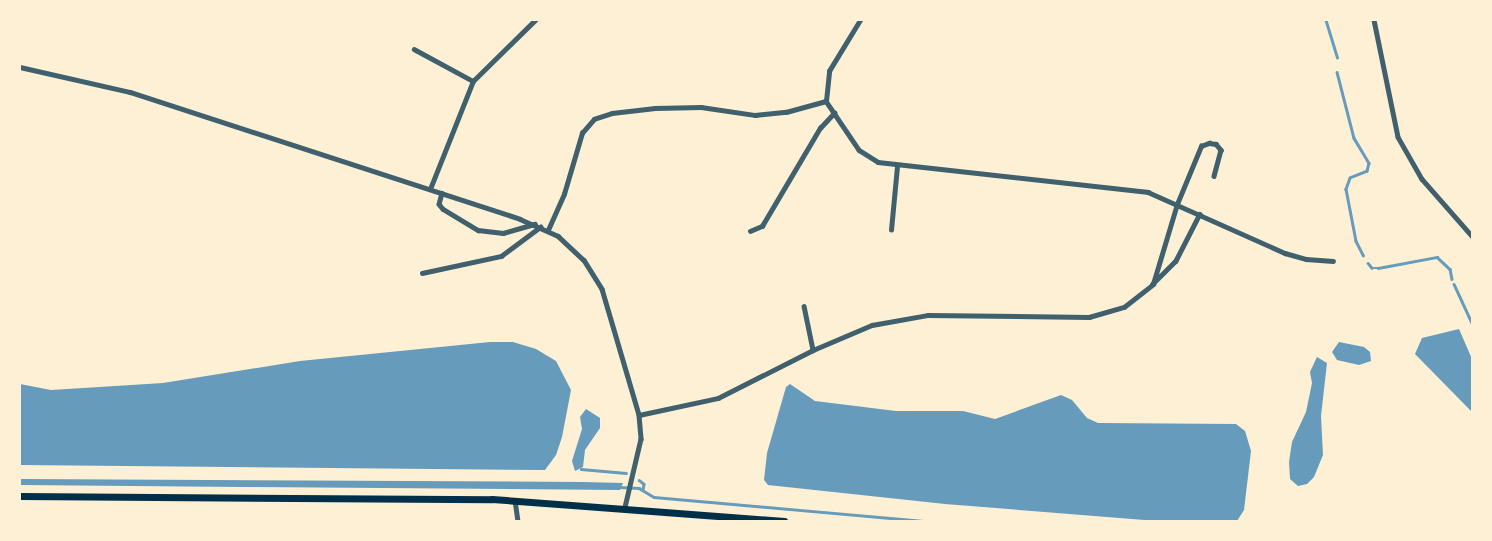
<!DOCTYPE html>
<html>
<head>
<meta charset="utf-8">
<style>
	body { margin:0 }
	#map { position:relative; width:1492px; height:541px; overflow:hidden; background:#fdf0d5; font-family:Ubuntu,sans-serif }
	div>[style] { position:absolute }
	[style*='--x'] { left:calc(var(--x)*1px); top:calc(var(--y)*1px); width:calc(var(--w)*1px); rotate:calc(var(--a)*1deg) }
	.water>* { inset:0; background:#669bbc }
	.stream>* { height:2.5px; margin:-1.25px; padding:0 1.25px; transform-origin:1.25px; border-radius:1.25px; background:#669bbc }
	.minor>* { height:4.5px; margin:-2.25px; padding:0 2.25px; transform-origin:2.25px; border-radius:2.25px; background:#3f606c }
	.secondary>* { height:7px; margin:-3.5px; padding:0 3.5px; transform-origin:3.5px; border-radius:3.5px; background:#003049 }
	span { translate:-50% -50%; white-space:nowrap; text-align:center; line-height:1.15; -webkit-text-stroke:4px #fdf0d5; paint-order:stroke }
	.frame { position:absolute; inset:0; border:21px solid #fdf0d5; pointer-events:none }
</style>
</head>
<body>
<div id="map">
	<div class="water">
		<div style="clip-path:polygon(1459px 329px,1472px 359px,1472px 412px,1415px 354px,1422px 338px)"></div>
		<div style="clip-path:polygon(490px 342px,513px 342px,536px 349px,556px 361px,571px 390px,562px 437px,556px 455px,545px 470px,20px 465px,20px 384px,51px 390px,163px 383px,300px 361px)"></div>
		<div style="clip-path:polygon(1339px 342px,1364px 347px,1370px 352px,1371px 361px,1359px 365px,1337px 360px,1332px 352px)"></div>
		<div style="clip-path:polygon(1317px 357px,1327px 363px,1321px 416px,1323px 455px,1314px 477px,1307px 484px,1298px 486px,1290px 479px,1289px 462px,1292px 442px,1306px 412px,1312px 383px,1310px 372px)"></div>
		<div style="clip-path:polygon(790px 384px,815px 401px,896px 411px,963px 411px,995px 419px,1061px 395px,1072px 400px,1087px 418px,1098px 423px,1236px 424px,1245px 431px,1251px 451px,1244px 510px,1237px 521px,1157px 521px,945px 504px,768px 485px,764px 480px,767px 453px,786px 387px)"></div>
		<div style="clip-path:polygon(586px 409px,600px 418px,600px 428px,585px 450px,583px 467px,575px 471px,572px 461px,582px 429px,580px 417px)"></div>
		<div style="clip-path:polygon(20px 479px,583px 482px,623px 483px,620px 490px,243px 487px,20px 485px)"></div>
	</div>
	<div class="stream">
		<div style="--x:1326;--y:20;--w:39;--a:73"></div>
		<div style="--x:1337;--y:72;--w:68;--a:75.6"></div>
		<div style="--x:1354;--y:138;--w:29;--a:59"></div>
		<div style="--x:1369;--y:163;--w:8;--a:104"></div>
		<div style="--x:1367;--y:171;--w:18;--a:158"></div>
		<div style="--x:1350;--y:178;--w:12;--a:110"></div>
		<div style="--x:1346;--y:189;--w:53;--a:79.1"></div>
		<div style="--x:1356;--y:241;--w:16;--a:63"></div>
		<div style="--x:1368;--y:263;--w:6;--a:51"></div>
		<div style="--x:1372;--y:268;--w:6;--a:0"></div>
		<div style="--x:1378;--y:268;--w:60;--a:-10.6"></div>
		<div style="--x:1437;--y:257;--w:18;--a:43"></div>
		<div style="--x:1450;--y:269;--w:10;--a:79"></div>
		<div style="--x:1454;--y:284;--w:43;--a:65.2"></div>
		<div style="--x:581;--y:469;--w:45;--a:5.1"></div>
		<div style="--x:639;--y:480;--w:6;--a:39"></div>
		<div style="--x:644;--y:484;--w:6;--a:99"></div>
		<div style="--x:619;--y:487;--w:20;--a:3"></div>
		<div style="--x:639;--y:488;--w:17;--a:31"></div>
		<div style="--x:654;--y:497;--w:268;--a:5.1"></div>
	</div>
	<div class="minor">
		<div style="--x:1374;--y:20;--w:119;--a:78.4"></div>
		<div style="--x:1398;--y:137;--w:48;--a:60.3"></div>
		<div style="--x:1422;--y:179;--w:76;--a:48.7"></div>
		<div style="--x:414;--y:49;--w:67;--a:28.5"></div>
		<div style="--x:20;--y:67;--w:113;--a:12.8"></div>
		<div style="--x:130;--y:92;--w:410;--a:18"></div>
		<div style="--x:520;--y:219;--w:42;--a:24.1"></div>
		<div style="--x:558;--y:236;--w:35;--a:43"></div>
		<div style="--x:584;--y:260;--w:34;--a:58"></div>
		<div style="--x:602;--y:289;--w:131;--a:73.6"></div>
		<div style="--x:639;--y:415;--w:24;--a:85"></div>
		<div style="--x:641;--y:439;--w:70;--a:103.2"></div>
		<div style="--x:826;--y:101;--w:59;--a:56"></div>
		<div style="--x:859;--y:150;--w:22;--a:32"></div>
		<div style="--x:878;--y:162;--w:272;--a:6.3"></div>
		<div style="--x:1148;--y:192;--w:150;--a:24"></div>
		<div style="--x:1285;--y:253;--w:22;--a:16"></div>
		<div style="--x:1306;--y:259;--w:27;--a:4"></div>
		<div style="--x:826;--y:101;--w:30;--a:-84"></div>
		<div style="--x:829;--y:71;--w:60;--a:-58.7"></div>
		<div style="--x:430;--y:189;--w:116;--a:-68.3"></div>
		<div style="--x:473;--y:81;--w:87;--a:-44.5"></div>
		<div style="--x:442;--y:193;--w:11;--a:105"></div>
		<div style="--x:439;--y:204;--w:6;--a:51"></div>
		<div style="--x:443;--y:209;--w:41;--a:31"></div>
		<div style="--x:478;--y:230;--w:25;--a:7"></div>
		<div style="--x:503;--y:233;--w:33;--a:-16"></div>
		<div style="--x:1200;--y:214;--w:53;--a:117.1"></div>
		<div style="--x:1176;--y:261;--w:33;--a:135"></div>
		<div style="--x:1153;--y:284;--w:84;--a:-73.3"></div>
		<div style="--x:1177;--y:204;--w:63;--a:-67.5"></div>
		<div style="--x:1201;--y:146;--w:9;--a:-21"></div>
		<div style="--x:1209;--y:143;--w:7;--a:8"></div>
		<div style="--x:1216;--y:144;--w:8;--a:50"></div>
		<div style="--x:1221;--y:150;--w:27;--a:105"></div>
		<div style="--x:548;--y:230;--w:39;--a:-66"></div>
		<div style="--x:564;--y:194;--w:64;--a:-73.6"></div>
		<div style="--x:582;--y:133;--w:18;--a:-49"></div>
		<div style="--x:594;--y:119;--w:19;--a:-18"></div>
		<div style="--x:612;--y:113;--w:43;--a:-6.6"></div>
		<div style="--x:655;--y:108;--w:46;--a:-1.2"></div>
		<div style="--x:701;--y:107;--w:55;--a:8.4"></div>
		<div style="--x:755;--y:115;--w:31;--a:-6"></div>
		<div style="--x:786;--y:112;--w:41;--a:-15.4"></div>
		<div style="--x:891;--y:230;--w:64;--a:-84.6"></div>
		<div style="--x:750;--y:231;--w:13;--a:-23"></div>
		<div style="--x:762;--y:226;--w:114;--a:-59.4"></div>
		<div style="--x:820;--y:128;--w:21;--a:-47"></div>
		<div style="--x:422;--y:273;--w:81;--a:-12.1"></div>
		<div style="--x:501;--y:256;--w:49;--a:-36.6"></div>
		<div style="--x:804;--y:306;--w:45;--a:78.4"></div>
		<div style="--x:639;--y:415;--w:81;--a:-12.1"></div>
		<div style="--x:718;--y:398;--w:106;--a:-26.8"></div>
		<div style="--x:813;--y:350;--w:64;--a:-23"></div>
		<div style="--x:872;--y:325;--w:57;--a:-10.1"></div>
		<div style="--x:928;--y:315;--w:161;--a:0.7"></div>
		<div style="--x:1089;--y:317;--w:36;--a:-16"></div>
		<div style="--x:1124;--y:307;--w:37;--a:-38"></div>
		<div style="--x:515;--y:500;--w:21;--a:82"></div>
	</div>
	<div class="secondary">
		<div style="--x:20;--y:496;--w:472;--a:0.4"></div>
		<div style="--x:492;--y:499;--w:293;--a:4.3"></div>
	</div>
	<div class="frame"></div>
</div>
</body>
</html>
